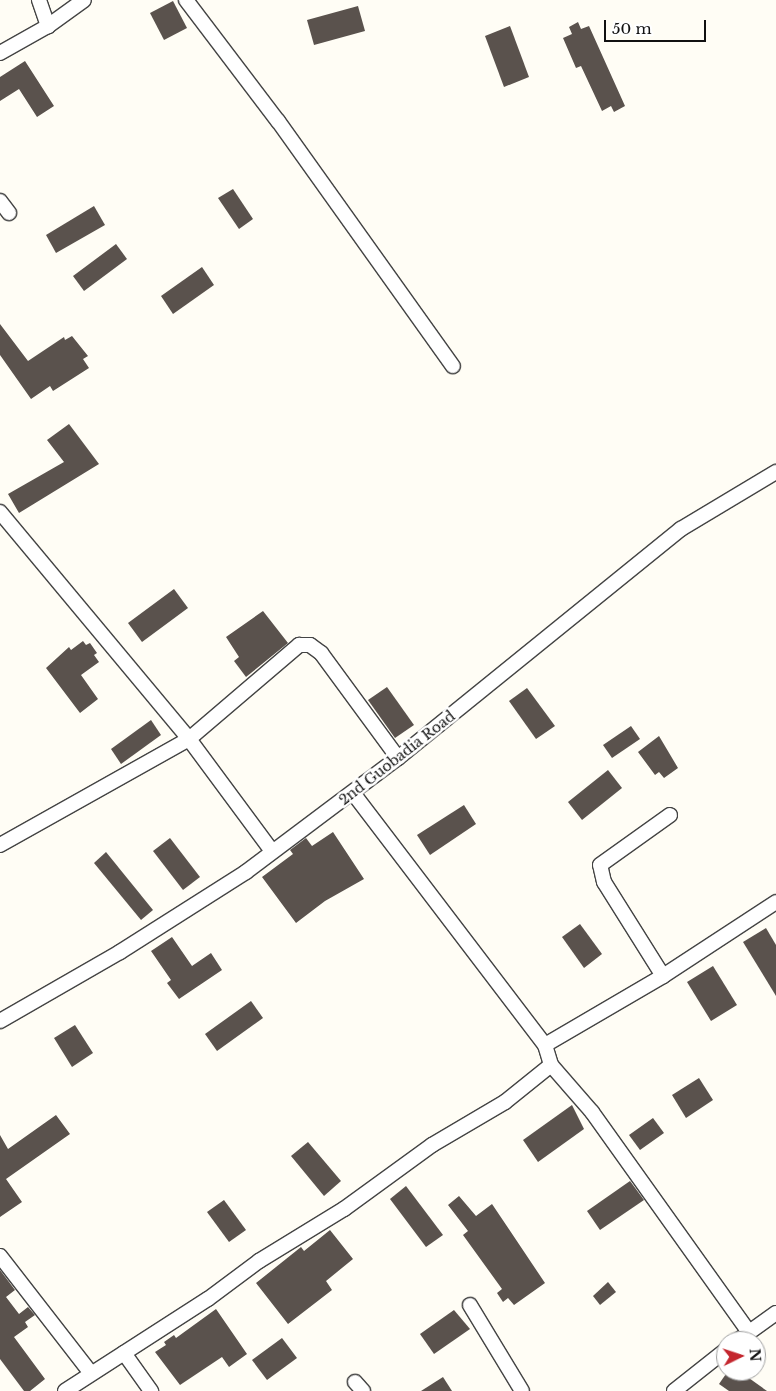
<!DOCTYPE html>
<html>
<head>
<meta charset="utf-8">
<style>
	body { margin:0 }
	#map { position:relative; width:776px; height:1391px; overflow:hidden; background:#fffdf5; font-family:"Libre Baskerville",serif }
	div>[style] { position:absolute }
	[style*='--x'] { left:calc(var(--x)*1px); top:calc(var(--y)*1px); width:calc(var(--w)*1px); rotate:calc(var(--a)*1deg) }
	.building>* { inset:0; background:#5a524d }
	.roads { filter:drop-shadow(1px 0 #444) drop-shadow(-1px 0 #444) drop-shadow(0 1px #444) drop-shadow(0 -1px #444) }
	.minor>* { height:14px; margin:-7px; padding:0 7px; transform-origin:7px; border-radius:7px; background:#fff }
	span { translate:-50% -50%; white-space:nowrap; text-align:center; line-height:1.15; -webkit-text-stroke:5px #fff; paint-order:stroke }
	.street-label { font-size:14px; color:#111 }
	.north { position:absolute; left:716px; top:1331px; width:50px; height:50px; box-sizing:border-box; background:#fff; border:1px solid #a0a0a0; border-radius:50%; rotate:86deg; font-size:14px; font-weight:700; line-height:20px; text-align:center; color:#111 }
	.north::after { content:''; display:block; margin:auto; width:18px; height:22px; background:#c4262e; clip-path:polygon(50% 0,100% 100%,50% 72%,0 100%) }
	.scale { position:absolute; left:604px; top:20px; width:102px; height:22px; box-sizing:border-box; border:2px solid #111; border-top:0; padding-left:6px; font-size:15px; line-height:18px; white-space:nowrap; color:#111; -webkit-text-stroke:4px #fff; paint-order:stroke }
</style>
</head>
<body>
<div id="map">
	<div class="building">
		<div style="clip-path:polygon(173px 1px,187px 28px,164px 40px,150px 13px)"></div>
		<div style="clip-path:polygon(358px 6px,365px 31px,314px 45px,307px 20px)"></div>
		<div style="clip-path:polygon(578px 22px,581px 29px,589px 26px,625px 106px,614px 112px,611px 106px,602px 111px,581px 66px,576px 68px,563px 38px,572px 34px,569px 27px)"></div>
		<div style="clip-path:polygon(510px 26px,529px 77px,504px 87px,485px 36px)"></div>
		<div style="clip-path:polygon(25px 61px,54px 106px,37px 117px,19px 89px,0 101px,0 77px)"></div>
		<div style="clip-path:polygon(233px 189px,253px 219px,239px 229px,218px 198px)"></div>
		<div style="clip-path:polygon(94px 206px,105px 225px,56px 253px,46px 235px)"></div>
		<div style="clip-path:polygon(116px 244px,127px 259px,84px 291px,73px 276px)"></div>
		<div style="clip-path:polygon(202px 267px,214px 285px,173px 314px,161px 296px)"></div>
		<div style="clip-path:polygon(0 324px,28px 361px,64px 337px,65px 340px,72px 336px,88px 356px,83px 359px,89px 368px,53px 391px,50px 386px,31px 399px,0 355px)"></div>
		<div style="clip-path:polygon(69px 424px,99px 464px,19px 513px,8px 494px,64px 462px,47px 440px)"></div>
		<div style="clip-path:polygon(174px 589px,188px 608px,142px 642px,128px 623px)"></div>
		<div style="clip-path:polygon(263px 611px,288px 643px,246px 677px,234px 661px,239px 657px,226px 637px)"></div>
		<div style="clip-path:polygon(83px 641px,86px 645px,90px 643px,97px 653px,94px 655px,99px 662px,81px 675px,98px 699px,80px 713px,46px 668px,69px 647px,71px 650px)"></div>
		<div style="clip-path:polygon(387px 687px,414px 725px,395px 738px,368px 700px)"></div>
		<div style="clip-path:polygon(527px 688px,555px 726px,536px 739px,509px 701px)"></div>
		<div style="clip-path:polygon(151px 720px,161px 735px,121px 764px,111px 749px)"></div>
		<div style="clip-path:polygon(631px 726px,640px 739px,612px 758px,603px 745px)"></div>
		<div style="clip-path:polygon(659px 736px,678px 768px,664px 778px,659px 772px,655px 775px,638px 752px)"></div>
		<div style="clip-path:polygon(608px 770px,622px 788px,582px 820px,568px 802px)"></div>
		<div style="clip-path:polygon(464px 805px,476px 824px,430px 855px,417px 835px)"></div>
		<div style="clip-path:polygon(333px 832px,364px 879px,325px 901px,296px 923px,262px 877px,293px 854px,290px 850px,306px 838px,312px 846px)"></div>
		<div style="clip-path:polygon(170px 838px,200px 877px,183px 890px,153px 851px)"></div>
		<div style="clip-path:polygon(106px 852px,153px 910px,141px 920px,94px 863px)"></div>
		<div style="clip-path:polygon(580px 924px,602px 954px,584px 968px,562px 937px)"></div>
		<div style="clip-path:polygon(766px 928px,776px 945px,776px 996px,743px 942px)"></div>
		<div style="clip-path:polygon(172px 937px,192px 966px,211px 953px,222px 970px,179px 999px,167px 983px,171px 980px,151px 951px)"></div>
		<div style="clip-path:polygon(713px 966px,737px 1005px,711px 1021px,687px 982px)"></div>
		<div style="clip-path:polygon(251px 1001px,263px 1018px,217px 1051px,205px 1034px)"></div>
		<div style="clip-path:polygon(75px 1025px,93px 1053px,72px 1067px,54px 1038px)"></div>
		<div style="clip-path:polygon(699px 1078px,713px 1100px,686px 1118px,672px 1095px)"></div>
		<div style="clip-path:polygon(572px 1105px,584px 1129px,538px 1162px,523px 1140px)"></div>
		<div style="clip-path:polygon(56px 1115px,70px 1134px,6px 1179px,22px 1202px,0 1217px,0 1135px,8px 1149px)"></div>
		<div style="clip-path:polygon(653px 1118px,664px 1133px,640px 1150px,629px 1135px)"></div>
		<div style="clip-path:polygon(308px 1142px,341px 1181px,324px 1196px,291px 1156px)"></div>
		<div style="clip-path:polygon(630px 1181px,644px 1200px,600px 1230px,587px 1211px)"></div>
		<div style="clip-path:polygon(406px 1186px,443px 1235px,426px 1247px,390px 1199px)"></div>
		<div style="clip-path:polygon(459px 1196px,476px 1216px,492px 1204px,545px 1283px,514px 1305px,508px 1298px,503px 1302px,497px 1293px,502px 1289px,463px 1235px,468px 1231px,448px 1205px)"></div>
		<div style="clip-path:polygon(224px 1200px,246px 1230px,229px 1242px,207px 1212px)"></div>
		<div style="clip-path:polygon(330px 1230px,353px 1259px,326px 1281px,332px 1290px,288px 1324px,256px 1283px,301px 1247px,304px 1251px)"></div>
		<div style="clip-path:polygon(0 1270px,15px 1290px,6px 1297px,19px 1314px,28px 1307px,35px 1315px,25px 1322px,28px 1327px,14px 1337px,45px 1379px,30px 1391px,24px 1391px,0 1359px)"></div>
		<div style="clip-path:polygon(608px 1282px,616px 1292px,600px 1305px,593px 1296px)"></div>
		<div style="clip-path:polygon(216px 1309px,247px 1354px,229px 1367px,222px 1357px,180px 1385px,155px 1352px,166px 1345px,164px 1342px,174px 1335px,176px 1338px)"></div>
		<div style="clip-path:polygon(454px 1310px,470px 1329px,434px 1354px,420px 1334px)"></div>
		<div style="clip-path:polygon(282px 1338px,297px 1358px,267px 1380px,252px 1360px)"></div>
		<div style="clip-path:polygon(728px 1371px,739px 1371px,767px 1391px,729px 1391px,719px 1384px)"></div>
		<div style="clip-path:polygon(443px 1377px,452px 1391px,421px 1391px)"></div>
	</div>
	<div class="roads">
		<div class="minor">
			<div style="--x:39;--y:0;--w:28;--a:71"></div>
			<div style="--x:186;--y:0;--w:152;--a:52.8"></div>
			<div style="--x:278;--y:121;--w:301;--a:54.5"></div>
			<div style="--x:0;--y:53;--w:55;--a:-29.4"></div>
			<div style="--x:48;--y:26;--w:44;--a:-35.8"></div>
			<div style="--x:0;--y:201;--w:15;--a:53"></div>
			<div style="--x:0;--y:512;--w:295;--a:50.2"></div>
			<div style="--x:189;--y:739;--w:139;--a:53.5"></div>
			<div style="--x:353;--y:793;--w:317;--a:52.7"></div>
			<div style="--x:545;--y:1045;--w:21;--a:73"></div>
			<div style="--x:551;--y:1065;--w:62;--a:48.9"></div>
			<div style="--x:592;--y:1112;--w:270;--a:54.5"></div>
			<div style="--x:0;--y:845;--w:217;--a:-29.3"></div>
			<div style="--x:189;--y:739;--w:145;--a:-40.5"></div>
			<div style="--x:299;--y:645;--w:11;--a:0"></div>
			<div style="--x:310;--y:645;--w:14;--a:36"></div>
			<div style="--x:321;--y:653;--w:130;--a:53.7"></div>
			<div style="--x:663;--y:976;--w:111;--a:-122.1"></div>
			<div style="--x:604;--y:882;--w:17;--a:-103"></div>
			<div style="--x:600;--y:865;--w:86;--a:-35.5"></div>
			<div style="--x:0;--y:1021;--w:138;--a:-29.9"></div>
			<div style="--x:120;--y:952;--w:149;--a:-32.4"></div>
			<div style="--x:246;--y:872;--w:190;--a:-36.9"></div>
			<div style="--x:398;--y:758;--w:364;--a:-39"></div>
			<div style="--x:681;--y:529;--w:111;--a:-31"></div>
			<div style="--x:545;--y:1045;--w:137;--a:-30.3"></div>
			<div style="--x:663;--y:976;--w:135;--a:-33.2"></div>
			<div style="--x:0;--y:1256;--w:147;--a:52.2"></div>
			<div style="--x:470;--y:1305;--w:100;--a:58.8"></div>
			<div style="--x:737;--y:1341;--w:48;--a:-35.7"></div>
			<div style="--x:124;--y:1353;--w:47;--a:54.6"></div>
			<div style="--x:355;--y:1382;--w:12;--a:48"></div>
			<div style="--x:65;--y:1391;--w:170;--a:-32.8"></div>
			<div style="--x:208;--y:1299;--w:64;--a:-36.7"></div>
			<div style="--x:259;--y:1261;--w:100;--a:-31.5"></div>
			<div style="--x:344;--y:1209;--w:109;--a:-36"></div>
			<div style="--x:432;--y:1145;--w:85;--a:-30.5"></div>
			<div style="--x:505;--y:1102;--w:59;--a:-38.8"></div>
			<div style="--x:674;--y:1391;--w:66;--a:-38.3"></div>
		</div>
	</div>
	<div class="street-label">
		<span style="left:397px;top:758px;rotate:-38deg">2nd Guobadia Road</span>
	</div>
	<div class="north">N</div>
	<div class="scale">50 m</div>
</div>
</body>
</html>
